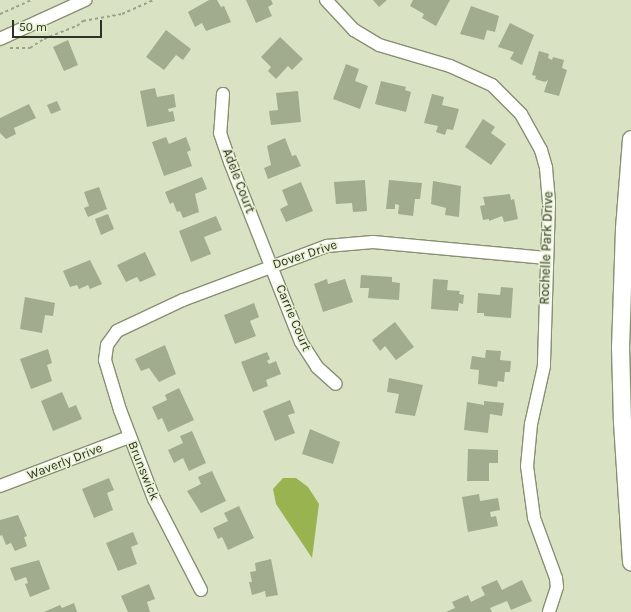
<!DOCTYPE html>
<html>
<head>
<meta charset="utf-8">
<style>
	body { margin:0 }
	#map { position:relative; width:631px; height:612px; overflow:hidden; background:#d9e3c3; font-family:Karla,sans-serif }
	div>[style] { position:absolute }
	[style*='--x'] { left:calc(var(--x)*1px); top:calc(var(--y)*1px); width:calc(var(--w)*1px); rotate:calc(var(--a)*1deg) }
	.water>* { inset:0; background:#99b351 }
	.building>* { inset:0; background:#a1ab8d }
	.path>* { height:2px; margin-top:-1px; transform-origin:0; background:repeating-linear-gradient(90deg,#9aa289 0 3px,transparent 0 6px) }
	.roads { filter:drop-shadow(1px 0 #879072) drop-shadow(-1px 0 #879072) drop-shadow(0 1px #879072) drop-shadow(0 -1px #879072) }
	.minor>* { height:12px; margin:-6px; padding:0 6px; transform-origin:6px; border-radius:6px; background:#fff }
	.highway>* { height:17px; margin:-8.5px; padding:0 8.5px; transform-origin:8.5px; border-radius:8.5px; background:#fff }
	span { translate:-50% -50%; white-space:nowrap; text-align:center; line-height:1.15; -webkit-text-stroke:3px #e6f1d0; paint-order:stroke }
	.street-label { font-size:13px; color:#2e3226 }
	.scale { position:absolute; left:12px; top:20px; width:90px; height:18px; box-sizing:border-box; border:2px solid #2e3226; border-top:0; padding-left:5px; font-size:12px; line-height:14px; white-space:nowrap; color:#2e3226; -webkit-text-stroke:3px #e6f1d0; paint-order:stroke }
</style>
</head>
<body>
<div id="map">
	<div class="water">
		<div style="clip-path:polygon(283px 478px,296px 478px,308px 487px,319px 504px,312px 558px,276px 504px,273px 489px)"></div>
	</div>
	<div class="building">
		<div style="clip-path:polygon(209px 0,217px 0,221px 7px,224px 6px,231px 22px,206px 31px,202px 23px,195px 27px,188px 12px)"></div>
		<div style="clip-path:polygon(246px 0,271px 0,273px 4px,268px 7px,272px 16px,256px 23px)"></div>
		<div style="clip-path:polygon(373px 0,387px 0,379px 7px)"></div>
		<div style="clip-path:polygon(413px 0,450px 0,436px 26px,422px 18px,424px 14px,410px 6px)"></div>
		<div style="clip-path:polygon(471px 6px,499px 16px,495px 32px,487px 30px,484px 40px,460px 34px)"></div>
		<div style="clip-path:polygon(510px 23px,534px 35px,522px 65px,510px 59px,514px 52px,498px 47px)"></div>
		<div style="clip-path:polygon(166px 30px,191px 49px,183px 60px,176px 55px,164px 70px,146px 57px)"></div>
		<div style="clip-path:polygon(280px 37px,303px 59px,292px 70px,288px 66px,276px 79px,268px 71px,271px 67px,261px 57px)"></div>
		<div style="clip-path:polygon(68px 40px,78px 65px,64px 71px,53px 47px)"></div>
		<div style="clip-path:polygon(539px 51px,549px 54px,548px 58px,552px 60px,553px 57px,564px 60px,562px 68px,567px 70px,559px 96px,544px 92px,548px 80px,545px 82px,535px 79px,536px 76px,532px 75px)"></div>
		<div style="clip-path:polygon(346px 64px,359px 69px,355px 81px,368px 86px,360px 109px,333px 99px)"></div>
		<div style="clip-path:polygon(381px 81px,406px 87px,405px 90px,411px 92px,406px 112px,375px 104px)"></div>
		<div style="clip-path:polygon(155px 88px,157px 97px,174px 94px,176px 107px,168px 109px,169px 112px,173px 111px,175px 121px,147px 127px,140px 91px)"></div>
		<div style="clip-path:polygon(298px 91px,301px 122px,271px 125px,269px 111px,278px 110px,276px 93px)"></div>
		<div style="clip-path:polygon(432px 94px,444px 97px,442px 105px,459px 109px,453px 130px,447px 129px,445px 135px,436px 132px,438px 126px,424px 123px)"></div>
		<div style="clip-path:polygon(57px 101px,61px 110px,51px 114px,47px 105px)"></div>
		<div style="clip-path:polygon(29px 104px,36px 118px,14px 128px,16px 134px,6px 139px,0 133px,0 118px)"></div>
		<div style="clip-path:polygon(483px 119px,495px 127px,491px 133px,506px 144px,491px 165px,465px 147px)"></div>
		<div style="clip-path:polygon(166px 137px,169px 144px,186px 137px,191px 150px,187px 152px,192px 166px,164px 176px,152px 142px)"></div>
		<div style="clip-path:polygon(285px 138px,292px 156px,296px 155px,301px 166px,268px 179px,264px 168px,271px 165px,267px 146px)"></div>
		<div style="clip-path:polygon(202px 177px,207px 189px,195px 194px,199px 212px,183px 218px,180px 211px,177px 212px,173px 202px,170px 204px,165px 192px)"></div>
		<div style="clip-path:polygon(365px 180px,367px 211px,353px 212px,352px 203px,336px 204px,334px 182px)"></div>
		<div style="clip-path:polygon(389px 180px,422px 183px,420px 199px,415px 199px,413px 216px,398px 214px,399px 205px,395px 204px,395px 209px,386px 209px)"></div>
		<div style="clip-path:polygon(433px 181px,461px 186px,459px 217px,445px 215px,446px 208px,431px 204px)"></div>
		<div style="clip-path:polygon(301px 182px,313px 211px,286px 222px,280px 209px,288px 205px,282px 190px)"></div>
		<div style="clip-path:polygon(99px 187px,107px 209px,88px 217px,84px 208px,89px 206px,84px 192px)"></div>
		<div style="clip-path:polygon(510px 194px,511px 200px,514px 199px,518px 219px,504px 222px,502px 216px,489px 221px,489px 219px,483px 220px,480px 206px,485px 205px,483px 197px)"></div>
		<div style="clip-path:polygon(108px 214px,114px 229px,101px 235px,95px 219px)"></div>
		<div style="clip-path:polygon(216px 216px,222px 230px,204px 237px,211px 254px,191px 262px,179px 231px)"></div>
		<div style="clip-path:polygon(145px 252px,156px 275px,140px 282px,137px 277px,126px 282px,117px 265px)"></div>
		<div style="clip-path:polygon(90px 260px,102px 284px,90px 289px,88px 285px,79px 289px,77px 285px,70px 287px,63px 271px)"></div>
		<div style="clip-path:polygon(361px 275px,392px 277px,392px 282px,400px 283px,399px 300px,368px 298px,369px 288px,360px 288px)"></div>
		<div style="clip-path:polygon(327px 279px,328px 284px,345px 279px,353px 302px,323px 312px,314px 284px)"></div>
		<div style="clip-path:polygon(433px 279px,448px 280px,447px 290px,460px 291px,459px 294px,464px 295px,463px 304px,459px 303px,458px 311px,431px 309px)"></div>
		<div style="clip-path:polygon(501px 287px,513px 288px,511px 318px,484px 316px,484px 313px,477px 313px,478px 293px,500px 295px)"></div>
		<div style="clip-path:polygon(25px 297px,55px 303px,53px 316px,45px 315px,42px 333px,20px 329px)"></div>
		<div style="clip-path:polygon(254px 303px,259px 317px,250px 321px,256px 336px,235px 344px,224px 315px)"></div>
		<div style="clip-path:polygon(395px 322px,414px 347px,396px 360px,385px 346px,380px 351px,372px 340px)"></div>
		<div style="clip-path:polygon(165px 345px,176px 374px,159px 382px,149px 368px,141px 371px,135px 359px)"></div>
		<div style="clip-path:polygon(48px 349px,52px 363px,47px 365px,52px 381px,31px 389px,20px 359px)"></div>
		<div style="clip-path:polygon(486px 350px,501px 351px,500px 360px,511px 361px,510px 372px,505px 372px,504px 382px,498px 381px,497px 387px,478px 384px,479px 370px,470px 369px,472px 356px,485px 358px)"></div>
		<div style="clip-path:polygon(267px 352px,270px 359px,267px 361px,269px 364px,276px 361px,281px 374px,266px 380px,268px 386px,253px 392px,241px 362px)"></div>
		<div style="clip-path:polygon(389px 378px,423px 385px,415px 416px,395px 413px,399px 394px,387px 392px)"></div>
		<div style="clip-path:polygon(179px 388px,194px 420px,168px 432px,162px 418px,158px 420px,152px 407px,167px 400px,165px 395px)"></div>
		<div style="clip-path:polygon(62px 392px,69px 408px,76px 405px,82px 419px,53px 431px,41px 401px)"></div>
		<div style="clip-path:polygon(290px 400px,295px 413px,288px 415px,295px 433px,275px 441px,263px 411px)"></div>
		<div style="clip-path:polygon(484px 401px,504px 403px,502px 416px,490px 414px,488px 433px,464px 430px,467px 402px,484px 405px)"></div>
		<div style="clip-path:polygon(310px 429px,340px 442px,333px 464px,302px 454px)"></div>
		<div style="clip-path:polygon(192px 431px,206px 463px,189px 471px,183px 458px,174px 463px,168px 450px,183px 443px,180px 436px)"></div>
		<div style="clip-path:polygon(468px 449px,498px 450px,498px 463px,489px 463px,489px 481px,467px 481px)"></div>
		<div style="clip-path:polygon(212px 471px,226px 501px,201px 513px,187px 491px,201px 484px,198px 477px)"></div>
		<div style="clip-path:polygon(109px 478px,114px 490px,107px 493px,113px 510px,94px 518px,82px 489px)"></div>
		<div style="clip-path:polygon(479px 494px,480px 501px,498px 498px,500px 510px,490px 512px,491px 517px,496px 516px,498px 526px,468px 532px,462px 497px)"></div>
		<div style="clip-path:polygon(239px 506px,254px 538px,228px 550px,222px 537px,218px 539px,213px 528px,228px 521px,224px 513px)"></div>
		<div style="clip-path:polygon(18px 515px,27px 536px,24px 537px,27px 546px,15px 551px,11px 543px,6px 545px,2px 535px,0 536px,0 520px)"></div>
		<div style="clip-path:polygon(133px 532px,138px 544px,131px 547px,137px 564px,118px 571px,106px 543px)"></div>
		<div style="clip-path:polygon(271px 559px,278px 595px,266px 597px,265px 591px,252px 595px,249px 582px,252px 582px,250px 572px,256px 571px,255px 563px)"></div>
		<div style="clip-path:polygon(39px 560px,50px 589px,30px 597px,25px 584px,28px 583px,26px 577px,15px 581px,10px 568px)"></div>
		<div style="clip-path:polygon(497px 580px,502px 590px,522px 580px,532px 601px,511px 610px,507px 601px,490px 608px,492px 612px,446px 612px,455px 608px,452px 602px,468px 595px,471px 602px,485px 595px,481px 587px)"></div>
		<div style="clip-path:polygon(149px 584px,155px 599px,147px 602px,150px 612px,128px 612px,121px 596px)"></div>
		<div style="clip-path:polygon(74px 603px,77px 612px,44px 612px,60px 605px,62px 608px)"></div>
	</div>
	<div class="path">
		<div style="--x:0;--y:14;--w:34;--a:-24"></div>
		<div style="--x:10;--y:48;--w:20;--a:0"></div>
		<div style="--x:30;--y:48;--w:17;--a:-33"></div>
		<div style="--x:44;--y:39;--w:35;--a:-22"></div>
		<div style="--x:77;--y:26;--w:8;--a:-40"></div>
		<div style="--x:83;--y:21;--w:40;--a:-10"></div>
		<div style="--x:122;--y:14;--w:35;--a:-24"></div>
	</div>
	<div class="roads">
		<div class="minor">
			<div style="--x:326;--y:0;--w:41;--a:47"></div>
			<div style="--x:354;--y:30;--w:29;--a:31"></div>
			<div style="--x:379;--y:45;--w:74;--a:16.5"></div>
			<div style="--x:450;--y:66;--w:46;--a:24.3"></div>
			<div style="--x:492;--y:85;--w:41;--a:45"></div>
			<div style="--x:521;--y:114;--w:41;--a:60.9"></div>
			<div style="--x:541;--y:150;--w:19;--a:74"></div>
			<div style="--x:546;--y:168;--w:35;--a:85"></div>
			<div style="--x:549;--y:203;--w:163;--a:91.8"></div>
			<div style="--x:544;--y:366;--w:59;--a:102.6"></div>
			<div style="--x:531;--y:424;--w:42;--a:95.4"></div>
			<div style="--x:527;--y:466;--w:52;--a:82.3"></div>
			<div style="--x:534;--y:518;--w:64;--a:69.9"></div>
			<div style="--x:556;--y:578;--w:9;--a:84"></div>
			<div style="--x:557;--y:587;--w:26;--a:108"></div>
			<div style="--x:0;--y:39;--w:94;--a:-24.6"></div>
			<div style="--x:223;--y:94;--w:39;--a:94"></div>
			<div style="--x:220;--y:133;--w:31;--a:71"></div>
			<div style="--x:230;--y:162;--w:193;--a:68.5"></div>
			<div style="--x:301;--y:342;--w:30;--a:57"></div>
			<div style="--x:317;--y:367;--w:25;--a:42"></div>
			<div style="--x:0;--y:486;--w:138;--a:-20.8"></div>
			<div style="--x:201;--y:590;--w:102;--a:-117.3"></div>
			<div style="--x:154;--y:499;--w:95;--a:-110.9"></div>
			<div style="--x:120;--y:410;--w:52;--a:-106.7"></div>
			<div style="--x:105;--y:360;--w:15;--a:-82"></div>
			<div style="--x:107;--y:345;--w:17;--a:-54"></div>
			<div style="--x:117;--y:331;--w:73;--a:-25.2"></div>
			<div style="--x:183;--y:300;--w:154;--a:-20.6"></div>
			<div style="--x:327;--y:246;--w:46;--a:-5"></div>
			<div style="--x:373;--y:242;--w:174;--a:5.3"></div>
		</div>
		<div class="highway">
			<div style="--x:631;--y:139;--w:89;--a:94.5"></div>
			<div style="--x:624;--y:228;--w:118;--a:91.9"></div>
			<div style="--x:620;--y:346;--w:76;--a:88.5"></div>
			<div style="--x:622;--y:422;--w:140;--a:86.3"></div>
		</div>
	</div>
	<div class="street-label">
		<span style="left:238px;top:181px;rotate:69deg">Adele Court</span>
		<span style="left:547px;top:248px;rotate:-88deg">Rochelle Park Drive</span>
		<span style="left:305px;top:255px;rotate:-18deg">Dover Drive</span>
		<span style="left:293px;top:318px;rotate:67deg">Carrie Court</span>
		<span style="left:65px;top:462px;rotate:-21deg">Waverly Drive</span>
		<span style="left:143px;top:471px;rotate:68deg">Brunswick</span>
	</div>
	<div class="scale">50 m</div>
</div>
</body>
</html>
